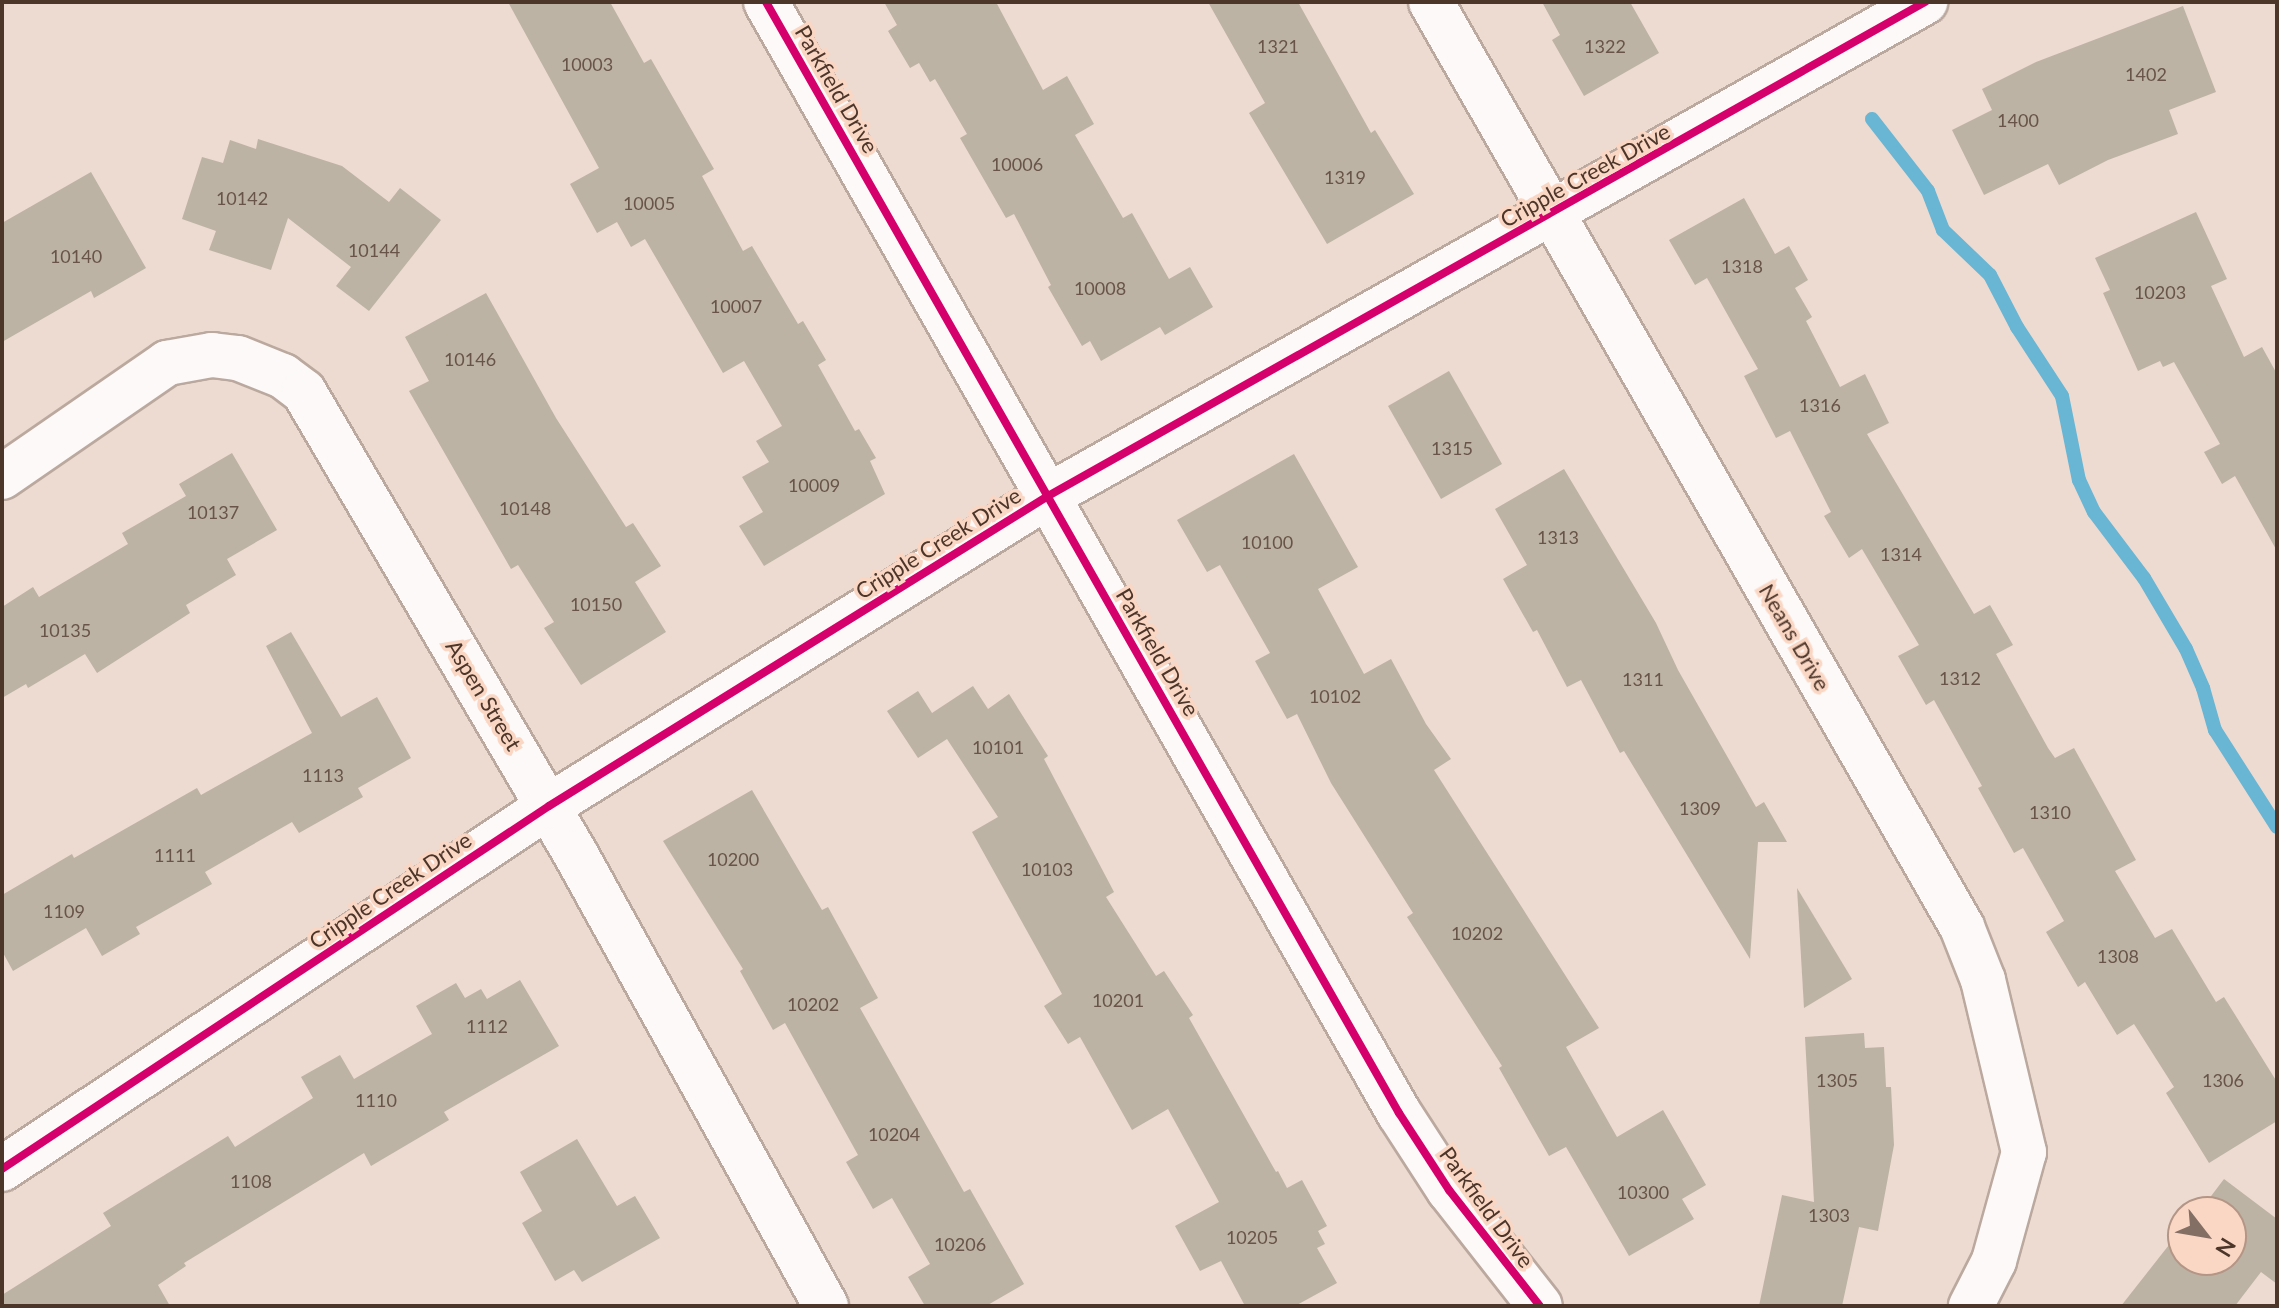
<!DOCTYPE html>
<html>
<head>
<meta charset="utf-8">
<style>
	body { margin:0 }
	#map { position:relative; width:2279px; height:1308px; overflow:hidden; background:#eddad1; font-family:Lato,sans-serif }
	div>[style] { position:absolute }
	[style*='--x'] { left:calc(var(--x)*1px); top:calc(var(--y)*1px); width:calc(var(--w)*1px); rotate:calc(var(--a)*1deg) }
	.stream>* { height:14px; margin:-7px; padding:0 7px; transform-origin:7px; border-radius:7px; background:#68b6d4 }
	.building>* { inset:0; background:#bcb3a4 }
	.roads { filter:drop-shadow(2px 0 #bba89e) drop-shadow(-2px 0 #bba89e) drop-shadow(0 2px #bba89e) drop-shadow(0 -2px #bba89e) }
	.minor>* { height:44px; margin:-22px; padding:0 22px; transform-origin:22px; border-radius:22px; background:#fcf9f8 }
	.tertiary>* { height:44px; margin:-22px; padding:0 22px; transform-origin:22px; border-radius:22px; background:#fcf9f8 }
	.cycleway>* { height:8px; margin:-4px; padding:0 4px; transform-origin:4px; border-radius:4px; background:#d6006c }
	span { translate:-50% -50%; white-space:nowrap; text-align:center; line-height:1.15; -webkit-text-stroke:7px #fad7c4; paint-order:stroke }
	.number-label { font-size:18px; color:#685448 }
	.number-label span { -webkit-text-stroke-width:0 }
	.street-label { font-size:22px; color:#4c3529 }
	.frame { position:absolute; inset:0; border:4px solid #4c3529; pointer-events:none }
	.north { position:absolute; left:2167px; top:1196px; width:80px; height:80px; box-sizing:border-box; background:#fad7c4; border:2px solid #b49686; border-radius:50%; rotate:121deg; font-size:22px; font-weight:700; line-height:32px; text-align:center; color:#4c3529 }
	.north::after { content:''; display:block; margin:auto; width:28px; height:36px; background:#846f64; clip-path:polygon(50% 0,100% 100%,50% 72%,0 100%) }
</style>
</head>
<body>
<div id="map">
	<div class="stream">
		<div style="--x:1872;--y:119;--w:91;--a:52.1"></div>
		<div style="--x:1928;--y:191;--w:42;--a:69"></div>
		<div style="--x:1943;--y:230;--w:65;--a:43.8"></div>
		<div style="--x:1990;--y:275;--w:59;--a:62.6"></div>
		<div style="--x:2017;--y:327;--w:82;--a:56.9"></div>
		<div style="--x:2062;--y:396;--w:86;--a:78.6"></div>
		<div style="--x:2079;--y:480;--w:35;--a:65"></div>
		<div style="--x:2094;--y:512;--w:83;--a:52.9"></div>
		<div style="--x:2144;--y:578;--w:82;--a:59.4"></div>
		<div style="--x:2186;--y:649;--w:43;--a:66.4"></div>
		<div style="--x:2203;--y:688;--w:44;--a:74.1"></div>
		<div style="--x:2215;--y:730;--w:115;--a:57.4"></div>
	</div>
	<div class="building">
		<div style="clip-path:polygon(508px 2px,610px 2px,644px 63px,651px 59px,714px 169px,702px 176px,743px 251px,752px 246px,798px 324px,803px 321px,826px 360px,818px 365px,855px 431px,859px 429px,876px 458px,870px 461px,885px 494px,764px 566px,739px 526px,763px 512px,742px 477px,769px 462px,756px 441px,782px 426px,744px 361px,723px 373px,645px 239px,631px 247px,617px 222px,597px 233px,570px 184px,599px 168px)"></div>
		<div style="clip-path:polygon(884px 2px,996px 2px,1043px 90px,1067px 76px,1094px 124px,1075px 135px,1123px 218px,1132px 213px,1169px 279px,1190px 267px,1213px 307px,1165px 335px,1160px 327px,1101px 361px,1090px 341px,1082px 346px,1048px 287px,1051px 285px,1014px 214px,1006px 218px,960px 138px,967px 134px,935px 79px,930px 82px,919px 63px,910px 68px,888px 31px,897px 25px)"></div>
		<div style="clip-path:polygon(1208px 2px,1298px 2px,1371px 133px,1375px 130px,1414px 194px,1327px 244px,1249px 113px,1265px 103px)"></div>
		<div style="clip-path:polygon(1542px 2px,1630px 2px,1659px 53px,1584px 96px,1552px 40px,1560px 35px)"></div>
		<div style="clip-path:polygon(2183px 6px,2216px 92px,2169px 110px,2178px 134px,2108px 160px,2059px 185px,2048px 164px,1984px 195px,1952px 130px,1992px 110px,1982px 89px,2036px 62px)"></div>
		<div style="clip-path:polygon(258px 139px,342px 166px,389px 202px,400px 188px,441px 220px,369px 311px,336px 286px,351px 267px,288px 218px,271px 270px,209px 250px,216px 231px,182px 219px,202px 157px,223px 163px,230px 140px,256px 149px)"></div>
		<div style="clip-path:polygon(91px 172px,146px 268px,94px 298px,91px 291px,2px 342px,2px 223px)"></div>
		<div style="clip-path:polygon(1744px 198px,1775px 254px,1789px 246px,1808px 280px,1795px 288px,1812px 317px,1806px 321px,1840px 387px,1865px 374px,1889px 423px,1867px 434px,1974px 614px,1990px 605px,2013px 645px,1996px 654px,2048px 748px,2055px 758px,2074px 748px,2136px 860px,2115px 871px,2155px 938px,2172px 929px,2216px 1002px,2224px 997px,2277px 1082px,2277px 1121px,2209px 1163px,2166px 1093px,2174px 1087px,2134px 1024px,2117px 1035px,2085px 982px,2078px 987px,2046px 932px,2064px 921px,2023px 848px,2014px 853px,1978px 788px,1982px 786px,1934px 700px,1926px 705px,1898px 656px,1919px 645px,1862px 549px,1849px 558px,1824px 516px,1831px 512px,1790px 431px,1776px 438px,1744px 376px,1758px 369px,1707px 278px,1695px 285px,1669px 240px)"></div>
		<div style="clip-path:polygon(2196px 212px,2227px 279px,2211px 286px,2244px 357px,2262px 347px,2277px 374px,2277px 551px,2235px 476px,2222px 484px,2204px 452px,2220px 444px,2174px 362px,2163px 367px,2160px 361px,2138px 371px,2103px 293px,2110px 290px,2095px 258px)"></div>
		<div style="clip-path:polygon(486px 293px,556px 418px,626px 527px,633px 523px,661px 566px,635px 582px,666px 632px,581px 685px,544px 628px,554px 622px,518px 565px,511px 569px,409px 391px,429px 381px,405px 337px)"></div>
		<div style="clip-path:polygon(1449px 371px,1502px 464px,1441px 499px,1388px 406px)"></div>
		<div style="clip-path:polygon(232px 453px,277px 530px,227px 559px,236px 575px,186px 605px,190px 613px,97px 673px,85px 654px,28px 688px,26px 684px,2px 698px,2px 607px,33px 587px,39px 597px,128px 544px,122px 533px,186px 496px,179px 484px)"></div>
		<div style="clip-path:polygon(1294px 454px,1358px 567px,1318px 589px,1364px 674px,1391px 659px,1426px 724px,1451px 759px,1434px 770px,1599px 1028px,1566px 1047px,1617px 1137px,1663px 1110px,1706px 1185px,1682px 1199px,1694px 1219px,1629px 1256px,1566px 1147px,1549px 1156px,1499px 1068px,1502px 1066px,1407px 917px,1413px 913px,1331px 783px,1297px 714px,1287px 719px,1255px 661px,1270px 653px,1220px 565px,1207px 572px,1177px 520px)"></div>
		<div style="clip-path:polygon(1564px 469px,1656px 623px,1678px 670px,1756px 807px,1764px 802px,1787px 842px,1758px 842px,1750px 959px,1624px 751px,1620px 753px,1581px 680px,1567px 687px,1537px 630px,1533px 632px,1503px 579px,1527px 565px,1495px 509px)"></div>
		<div style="clip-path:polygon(291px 632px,341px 717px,377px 697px,411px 758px,358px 788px,363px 797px,299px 833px,292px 822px,205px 872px,212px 884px,136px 927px,140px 934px,102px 956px,86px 928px,13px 971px,2px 951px,2px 895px,72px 854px,74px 858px,197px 788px,201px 795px,312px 733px,266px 646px)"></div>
		<div style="clip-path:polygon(973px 686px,988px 709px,1009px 694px,1048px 756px,1044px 759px,1114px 892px,1106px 897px,1156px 976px,1164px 971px,1193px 1015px,1189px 1018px,1276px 1172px,1278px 1171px,1287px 1188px,1302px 1180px,1327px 1226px,1318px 1231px,1325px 1244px,1317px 1248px,1337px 1283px,1295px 1306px,1245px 1306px,1221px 1261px,1200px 1271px,1175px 1226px,1219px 1202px,1168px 1109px,1132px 1130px,1080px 1037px,1068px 1044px,1044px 1006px,1062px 994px,972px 832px,998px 817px,947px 739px,918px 758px,887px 711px,918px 691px,932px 713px)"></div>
		<div style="clip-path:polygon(752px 790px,822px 910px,828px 907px,878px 998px,860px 1008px,964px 1192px,970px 1189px,1024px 1284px,986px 1306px,925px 1306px,908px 1277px,930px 1264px,892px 1198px,873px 1209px,846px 1162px,858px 1155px,785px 1023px,773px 1030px,740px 971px,743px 969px,663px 841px)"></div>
		<div style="clip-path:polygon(1797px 888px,1852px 979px,1804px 1008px)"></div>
		<div style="clip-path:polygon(520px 980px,559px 1046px,444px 1112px,449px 1120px,371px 1166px,364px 1153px,184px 1263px,186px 1266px,158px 1285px,170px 1306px,2px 1306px,2px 1295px,111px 1226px,103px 1213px,228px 1136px,235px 1147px,313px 1098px,301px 1077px,340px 1055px,354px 1079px,432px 1034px,416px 1006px,456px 983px,465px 998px,481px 989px,487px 999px)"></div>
		<div style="clip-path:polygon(1864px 1033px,1865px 1048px,1884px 1047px,1886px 1087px,1891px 1087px,1894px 1145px,1878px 1231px,1859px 1227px,1842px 1306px,1759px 1306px,1782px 1195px,1814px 1202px,1805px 1037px)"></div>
		<div style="clip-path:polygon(577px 1139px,617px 1206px,635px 1196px,660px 1238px,582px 1282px,574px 1270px,555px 1281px,522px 1223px,542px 1211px,520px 1172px)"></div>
		<div style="clip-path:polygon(2224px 1179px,2277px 1219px,2277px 1284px,2261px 1272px,2235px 1306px,2121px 1306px,2176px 1236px,2178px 1238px,2183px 1232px,2183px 1260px,2231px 1260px,2231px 1212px,2199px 1212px)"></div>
	</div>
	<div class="roads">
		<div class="minor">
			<div style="--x:1431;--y:2;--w:1067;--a:60.14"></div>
			<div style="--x:1962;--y:927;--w:57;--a:68.4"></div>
			<div style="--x:1983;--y:980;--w:177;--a:76.6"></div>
			<div style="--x:2024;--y:1152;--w:113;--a:105.4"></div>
			<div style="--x:1994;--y:1261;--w:51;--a:117.1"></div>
			<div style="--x:2;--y:477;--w:201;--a:-34.6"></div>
			<div style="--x:167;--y:363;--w:46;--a:-10.1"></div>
			<div style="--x:212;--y:355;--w:26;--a:7"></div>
			<div style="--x:238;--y:358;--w:48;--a:21.8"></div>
			<div style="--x:283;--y:376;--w:26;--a:37"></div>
			<div style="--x:304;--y:392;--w:535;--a:59.55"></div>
			<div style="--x:575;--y:853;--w:518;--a:61.01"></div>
			<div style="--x:2;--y:1169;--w:656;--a:-33.57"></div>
			<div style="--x:549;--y:806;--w:587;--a:-31.85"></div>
			<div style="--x:1048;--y:496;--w:1007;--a:-29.39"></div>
		</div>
		<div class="tertiary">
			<div style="--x:766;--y:2;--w:1279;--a:60.33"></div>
			<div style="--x:1399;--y:1113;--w:92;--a:57"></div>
			<div style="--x:1449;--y:1190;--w:147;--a:51.9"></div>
		</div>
	</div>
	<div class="cycleway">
		<div style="--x:766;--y:2;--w:1279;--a:60.33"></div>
		<div style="--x:1399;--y:1113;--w:92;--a:57"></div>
		<div style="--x:1449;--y:1190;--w:147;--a:51.9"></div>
		<div style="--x:2;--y:1169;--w:656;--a:-33.57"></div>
		<div style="--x:549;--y:806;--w:587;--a:-31.85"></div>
		<div style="--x:1048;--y:496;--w:1007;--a:-29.39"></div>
	</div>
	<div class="number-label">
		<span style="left:1278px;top:46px">1321</span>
		<span style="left:1605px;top:46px">1322</span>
		<span style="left:587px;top:64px">10003</span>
		<span style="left:2146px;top:74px">1402</span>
		<span style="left:2018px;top:120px">1400</span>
		<span style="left:1017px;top:164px">10006</span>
		<span style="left:1345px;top:177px">1319</span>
		<span style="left:242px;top:198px">10142</span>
		<span style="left:649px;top:203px">10005</span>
		<span style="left:374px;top:250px">10144</span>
		<span style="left:76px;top:256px">10140</span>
		<span style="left:1742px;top:266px">1318</span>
		<span style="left:1100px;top:288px">10008</span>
		<span style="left:2160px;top:292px">10203</span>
		<span style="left:736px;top:306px">10007</span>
		<span style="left:470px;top:359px">10146</span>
		<span style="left:1820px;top:405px">1316</span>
		<span style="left:1452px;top:448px">1315</span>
		<span style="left:814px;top:485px">10009</span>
		<span style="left:525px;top:508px">10148</span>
		<span style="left:213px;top:512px">10137</span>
		<span style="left:1558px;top:537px">1313</span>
		<span style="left:1267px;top:542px">10100</span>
		<span style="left:1901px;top:554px">1314</span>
		<span style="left:596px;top:604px">10150</span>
		<span style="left:65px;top:630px">10135</span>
		<span style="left:1960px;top:678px">1312</span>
		<span style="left:1643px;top:679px">1311</span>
		<span style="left:1335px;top:696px">10102</span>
		<span style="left:998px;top:747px">10101</span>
		<span style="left:323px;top:775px">1113</span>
		<span style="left:1700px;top:808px">1309</span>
		<span style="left:2050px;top:812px">1310</span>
		<span style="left:175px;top:855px">1111</span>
		<span style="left:733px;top:859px">10200</span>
		<span style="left:1047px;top:869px">10103</span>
		<span style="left:64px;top:911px">1109</span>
		<span style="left:1477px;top:933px">10202</span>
		<span style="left:2118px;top:956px">1308</span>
		<span style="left:1118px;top:1000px">10201</span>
		<span style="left:813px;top:1004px">10202</span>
		<span style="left:487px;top:1026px">1112</span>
		<span style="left:1837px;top:1080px">1305</span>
		<span style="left:2223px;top:1080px">1306</span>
		<span style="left:376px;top:1100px">1110</span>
		<span style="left:894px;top:1134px">10204</span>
		<span style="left:251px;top:1181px">1108</span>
		<span style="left:1643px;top:1192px">10300</span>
		<span style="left:1829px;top:1215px">1303</span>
		<span style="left:1252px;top:1237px">10205</span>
		<span style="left:960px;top:1244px">10206</span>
	</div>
	<div class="street-label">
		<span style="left:837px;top:89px;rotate:60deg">Parkfield Drive</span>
		<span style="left:1585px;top:175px;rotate:-29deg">Cripple Creek Drive</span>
		<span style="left:938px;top:543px;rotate:-32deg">Cripple Creek Drive</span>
		<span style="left:1795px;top:637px;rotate:60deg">Neans Drive</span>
		<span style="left:1158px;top:652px;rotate:60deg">Parkfield Drive</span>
		<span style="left:484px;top:695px;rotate:59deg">Aspen Street</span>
		<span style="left:390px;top:890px;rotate:-34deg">Cripple Creek Drive</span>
		<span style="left:1487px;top:1207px;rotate:54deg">Parkfield Drive</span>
	</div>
	<div class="frame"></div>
	<div class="north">N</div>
</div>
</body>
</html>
